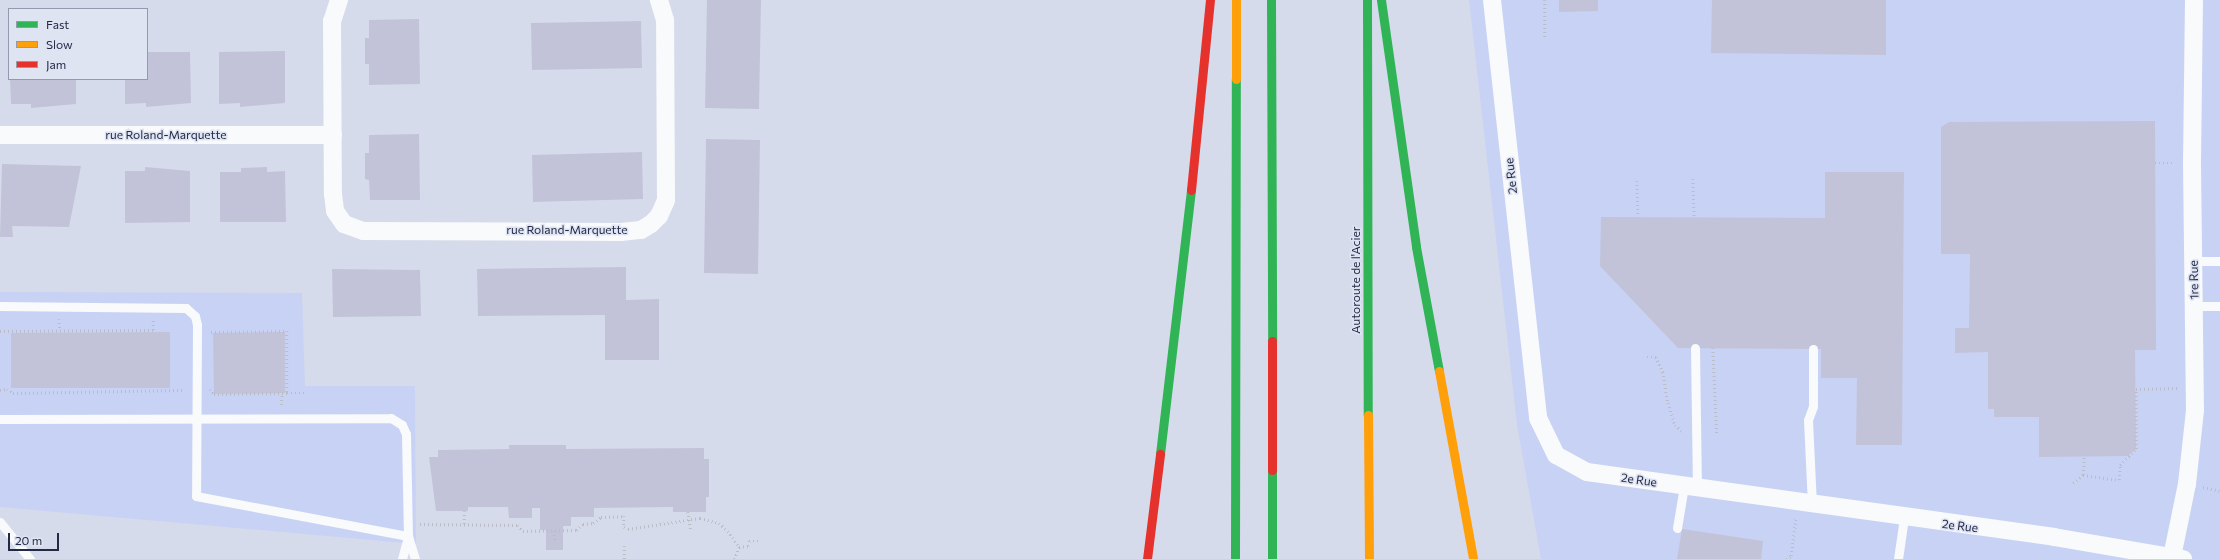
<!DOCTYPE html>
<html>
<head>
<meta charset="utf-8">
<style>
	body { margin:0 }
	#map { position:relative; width:2220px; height:559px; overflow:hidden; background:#d6dbeb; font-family:Commissioner,sans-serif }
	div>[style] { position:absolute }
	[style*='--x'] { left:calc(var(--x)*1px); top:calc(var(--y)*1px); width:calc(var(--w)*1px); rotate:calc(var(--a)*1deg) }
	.built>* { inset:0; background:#c8d2f4 }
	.building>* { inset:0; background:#c2c3d8 }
	.path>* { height:2.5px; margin-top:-1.25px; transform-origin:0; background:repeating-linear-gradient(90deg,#babcc6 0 1px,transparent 0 4px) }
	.lane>* { height:9px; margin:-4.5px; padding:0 4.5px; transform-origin:4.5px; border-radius:4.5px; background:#f9fafc }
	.street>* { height:18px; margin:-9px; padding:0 9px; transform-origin:9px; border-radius:9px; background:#f9fafc }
	.fast>* { height:9px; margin:-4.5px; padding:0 4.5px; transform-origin:4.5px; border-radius:4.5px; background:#30b455 }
	.slow>* { height:9px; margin:-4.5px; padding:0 4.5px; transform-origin:4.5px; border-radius:4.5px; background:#ff9f0a }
	.jam>* { height:9px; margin:-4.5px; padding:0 4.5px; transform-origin:4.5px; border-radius:4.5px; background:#e5322d }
	span { translate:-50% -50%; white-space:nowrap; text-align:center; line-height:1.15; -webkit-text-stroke:3px #dfe4f3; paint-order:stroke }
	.street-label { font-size:12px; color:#232a46 }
	.legend { position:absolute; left:8px; top:8px; width:140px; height:72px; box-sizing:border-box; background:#dfe4f3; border:1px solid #949aae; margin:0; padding:5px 7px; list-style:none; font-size:12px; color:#232a46 }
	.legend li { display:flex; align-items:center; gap:8px; height:20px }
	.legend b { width:20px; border:1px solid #949aae }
	.scale { position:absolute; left:8px; top:533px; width:51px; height:18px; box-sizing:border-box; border:2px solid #232a46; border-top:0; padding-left:5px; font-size:12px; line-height:14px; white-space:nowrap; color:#232a46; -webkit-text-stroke:3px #dfe4f3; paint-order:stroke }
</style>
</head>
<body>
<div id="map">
	<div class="built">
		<div style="clip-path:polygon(1469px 0,2220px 0,2220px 559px,1541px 559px,1517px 425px)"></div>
		<div style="clip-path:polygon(0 292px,302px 293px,305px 386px,415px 386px,416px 544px,0 507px)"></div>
	</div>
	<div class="building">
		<div style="clip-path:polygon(707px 0,761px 0,759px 109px,705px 108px)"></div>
		<div style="clip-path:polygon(1559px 0,1598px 0,1598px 11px,1559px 12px)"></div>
		<div style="clip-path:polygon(1712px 0,1886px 0,1886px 55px,1711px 53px)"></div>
		<div style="clip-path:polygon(419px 19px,420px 84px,369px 85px,369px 64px,365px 64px,365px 38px,369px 38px,369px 20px)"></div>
		<div style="clip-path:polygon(641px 21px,642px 68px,532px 70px,531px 23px)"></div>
		<div style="clip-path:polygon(285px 51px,285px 103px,240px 107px,240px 103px,219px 104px,219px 52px)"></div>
		<div style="clip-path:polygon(147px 52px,190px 52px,191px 103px,146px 107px,146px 103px,125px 104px,125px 79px,147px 79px)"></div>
		<div style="clip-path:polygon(10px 79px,76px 79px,76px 104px,31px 108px,31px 104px,11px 104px)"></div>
		<div style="clip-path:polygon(2155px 121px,2156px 350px,2135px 350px,2136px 449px,2127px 456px,2039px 457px,2039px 417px,1994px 417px,1994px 409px,1988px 409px,1988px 352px,1955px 353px,1955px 328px,1969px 328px,1970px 254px,1941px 254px,1941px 127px,1949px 122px)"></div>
		<div style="clip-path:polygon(419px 134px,420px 200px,370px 200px,369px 180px,365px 179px,365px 153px,369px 153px,369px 135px)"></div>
		<div style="clip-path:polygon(706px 139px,760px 140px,758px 274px,704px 273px)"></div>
		<div style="clip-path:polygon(642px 152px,643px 199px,533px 202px,532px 155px)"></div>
		<div style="clip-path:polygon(2px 164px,81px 166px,69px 227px,12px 226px,13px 237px,0 237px)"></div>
		<div style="clip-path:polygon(145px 167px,190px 171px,190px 222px,125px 223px,125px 171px,145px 171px)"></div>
		<div style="clip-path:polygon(267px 167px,267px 172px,285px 171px,286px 222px,220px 222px,220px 172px,241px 172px,241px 168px)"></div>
		<div style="clip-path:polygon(1825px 172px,1904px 172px,1902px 445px,1856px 445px,1857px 378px,1821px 378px,1821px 349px,1678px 348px,1600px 266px,1601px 217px,1825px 218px)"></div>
		<div style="clip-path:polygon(626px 267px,626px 300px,659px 299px,659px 360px,605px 360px,605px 315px,478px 316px,477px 269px)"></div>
		<div style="clip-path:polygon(332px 269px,420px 270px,421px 316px,333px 317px)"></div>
		<div style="clip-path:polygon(170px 332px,170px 388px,11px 388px,11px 333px)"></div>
		<div style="clip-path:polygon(285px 332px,285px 393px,214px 394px,213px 333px)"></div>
		<div style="clip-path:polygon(509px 445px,566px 445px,566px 449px,704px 448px,704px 459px,709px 459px,709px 497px,706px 497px,706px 512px,673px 512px,673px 507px,594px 508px,594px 517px,571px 517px,571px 526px,563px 526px,563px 550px,546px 550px,546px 530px,540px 530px,540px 508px,532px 508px,532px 518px,509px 518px,508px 507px,468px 507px,468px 511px,436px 511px,429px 457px,438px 457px,438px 450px,509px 449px)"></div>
		<div style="clip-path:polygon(1682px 529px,1763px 541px,1761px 559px,1677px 559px)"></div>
	</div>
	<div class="path">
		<div style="--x:1545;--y:0;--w:37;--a:90"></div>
		<div style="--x:2155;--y:163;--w:20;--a:0"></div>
		<div style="--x:1693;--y:179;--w:38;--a:88"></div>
		<div style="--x:1637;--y:181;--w:36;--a:88"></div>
		<div style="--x:59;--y:319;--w:12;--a:85"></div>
		<div style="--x:0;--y:331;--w:153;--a:-0.4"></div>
		<div style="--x:153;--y:330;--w:10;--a:-90"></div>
		<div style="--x:211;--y:332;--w:76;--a:-0.8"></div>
		<div style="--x:287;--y:331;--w:62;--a:90"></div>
		<div style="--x:287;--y:393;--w:17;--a:0"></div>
		<div style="--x:1713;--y:348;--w:87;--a:87.4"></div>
		<div style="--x:1647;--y:357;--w:9;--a:0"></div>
		<div style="--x:1656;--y:357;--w:17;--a:65"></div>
		<div style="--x:1663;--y:372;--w:31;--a:81"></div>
		<div style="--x:1668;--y:403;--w:23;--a:72"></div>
		<div style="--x:1675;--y:425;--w:11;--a:41"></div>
		<div style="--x:210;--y:389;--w:6;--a:51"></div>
		<div style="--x:214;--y:394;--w:73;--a:-0.8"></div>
		<div style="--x:0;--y:390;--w:7;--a:-8"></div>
		<div style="--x:7;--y:389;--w:7;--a:34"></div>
		<div style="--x:13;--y:393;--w:171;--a:-1"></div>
		<div style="--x:281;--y:405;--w:12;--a:-85"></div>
		<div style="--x:2083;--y:475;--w:36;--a:8"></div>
		<div style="--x:2119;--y:480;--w:15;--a:-86"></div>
		<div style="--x:2120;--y:465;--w:23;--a:-45"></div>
		<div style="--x:2136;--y:449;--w:60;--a:-90"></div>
		<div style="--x:2136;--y:389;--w:43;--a:-1.3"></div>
		<div style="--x:2073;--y:483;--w:13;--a:-39"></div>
		<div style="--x:2083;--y:475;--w:19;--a:-87"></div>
		<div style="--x:2203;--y:487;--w:17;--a:13"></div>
		<div style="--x:688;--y:512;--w:19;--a:81"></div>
		<div style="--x:420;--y:524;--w:98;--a:0.6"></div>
		<div style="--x:518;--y:525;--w:8;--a:50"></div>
		<div style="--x:523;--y:531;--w:53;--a:-1.1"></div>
		<div style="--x:576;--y:530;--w:9;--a:-41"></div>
		<div style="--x:583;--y:524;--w:10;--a:-6"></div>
		<div style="--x:593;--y:523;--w:10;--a:-37"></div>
		<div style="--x:601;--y:517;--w:23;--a:-2"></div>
		<div style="--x:624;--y:516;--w:11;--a:90"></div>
		<div style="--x:624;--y:527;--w:4;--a:27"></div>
		<div style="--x:628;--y:529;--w:73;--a:-8.7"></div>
		<div style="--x:700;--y:518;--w:20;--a:15"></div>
		<div style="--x:719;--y:523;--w:12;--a:42"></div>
		<div style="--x:728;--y:531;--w:19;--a:55"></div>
		<div style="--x:739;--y:547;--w:9;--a:-6"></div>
		<div style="--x:748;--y:546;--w:5;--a:-79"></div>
		<div style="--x:749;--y:541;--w:11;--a:0"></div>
		<div style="--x:464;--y:524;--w:13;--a:-90"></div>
		<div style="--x:554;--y:531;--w:9;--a:84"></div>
		<div style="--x:624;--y:559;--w:13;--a:-90"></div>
		<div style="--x:734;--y:559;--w:13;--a:-67"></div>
		<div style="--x:1786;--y:559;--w:6;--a:-31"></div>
		<div style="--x:1791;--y:556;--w:39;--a:-83"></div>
	</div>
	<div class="lane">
		<div style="--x:2194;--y:261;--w:26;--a:0"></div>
		<div style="--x:0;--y:306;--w:186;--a:0.6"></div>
		<div style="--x:186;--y:308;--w:12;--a:42"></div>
		<div style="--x:195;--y:316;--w:9;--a:77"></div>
		<div style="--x:197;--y:325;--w:171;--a:90.3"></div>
		<div style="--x:196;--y:496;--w:216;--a:10.7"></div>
		<div style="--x:2194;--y:306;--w:26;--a:0"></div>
		<div style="--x:1695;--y:348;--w:140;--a:89.2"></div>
		<div style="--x:0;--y:419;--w:391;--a:-0.1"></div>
		<div style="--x:391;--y:418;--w:13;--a:32"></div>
		<div style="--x:402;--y:425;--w:10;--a:66"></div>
		<div style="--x:406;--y:434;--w:102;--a:88.9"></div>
		<div style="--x:408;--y:536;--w:24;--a:73"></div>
		<div style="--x:1812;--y:505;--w:85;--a:-92.7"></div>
		<div style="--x:1808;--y:420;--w:15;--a:-70"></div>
		<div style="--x:1813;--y:406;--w:57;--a:-90"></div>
		<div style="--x:0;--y:522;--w:48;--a:51"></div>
		<div style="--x:1677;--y:528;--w:43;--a:-80.5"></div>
		<div style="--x:402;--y:559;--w:23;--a:-75"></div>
		<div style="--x:1898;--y:559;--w:41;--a:-81.7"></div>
	</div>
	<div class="street">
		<div style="--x:339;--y:0;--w:22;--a:108"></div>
		<div style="--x:332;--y:21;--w:173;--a:89.7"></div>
		<div style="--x:333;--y:194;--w:17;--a:83"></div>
		<div style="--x:335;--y:211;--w:16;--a:55"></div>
		<div style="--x:344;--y:224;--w:20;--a:20"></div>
		<div style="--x:363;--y:231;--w:258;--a:0.2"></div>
		<div style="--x:621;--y:232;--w:20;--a:-6"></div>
		<div style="--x:641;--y:230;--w:12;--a:-31"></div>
		<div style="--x:651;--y:224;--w:11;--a:-45"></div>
		<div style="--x:659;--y:216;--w:17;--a:-66"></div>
		<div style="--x:666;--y:200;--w:180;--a:-90.3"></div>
		<div style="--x:665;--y:20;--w:21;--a:-107"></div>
		<div style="--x:1492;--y:0;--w:421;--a:83.7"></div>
		<div style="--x:1538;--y:418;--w:41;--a:64.1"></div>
		<div style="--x:1556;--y:455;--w:35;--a:29"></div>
		<div style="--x:1587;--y:472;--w:472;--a:7.9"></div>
		<div style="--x:2054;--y:537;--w:131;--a:9.7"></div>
		<div style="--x:0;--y:135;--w:333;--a:0"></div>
		<div style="--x:2172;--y:557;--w:75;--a:-78.4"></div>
		<div style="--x:2187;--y:484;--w:74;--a:-83.8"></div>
		<div style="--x:2195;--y:410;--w:247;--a:-90.7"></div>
		<div style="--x:2192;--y:163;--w:163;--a:-89.3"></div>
	</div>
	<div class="fast">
		<div style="--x:1271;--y:0;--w:341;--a:89.8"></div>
		<div style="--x:1367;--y:0;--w:415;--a:89.9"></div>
		<div style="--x:1381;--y:0;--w:249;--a:81.9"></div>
		<div style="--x:1416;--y:247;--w:126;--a:79.5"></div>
		<div style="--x:1160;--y:454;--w:266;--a:-83.3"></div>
		<div style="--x:1272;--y:470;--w:89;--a:90"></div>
		<div style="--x:1235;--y:559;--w:480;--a:-89.9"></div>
	</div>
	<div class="slow">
		<div style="--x:1236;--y:79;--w:79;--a:-90"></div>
		<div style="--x:1439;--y:371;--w:191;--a:79.7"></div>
		<div style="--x:1368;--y:415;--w:144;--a:89.6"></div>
	</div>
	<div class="jam">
		<div style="--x:1191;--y:190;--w:191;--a:-84.3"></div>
		<div style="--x:1272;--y:341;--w:129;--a:90"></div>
		<div style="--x:1147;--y:559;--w:106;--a:-82.9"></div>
	</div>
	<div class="street-label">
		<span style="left:166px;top:135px">rue Roland-Marquette</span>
		<span style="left:1511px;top:176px;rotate:-96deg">2e Rue</span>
		<span style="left:567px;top:230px">rue Roland-Marquette</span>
		<span style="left:1356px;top:280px;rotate:-90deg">Autoroute de l'Acier</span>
		<span style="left:2194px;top:280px;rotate:-91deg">1re Rue</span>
		<span style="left:1639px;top:480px;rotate:8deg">2e Rue</span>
		<span style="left:1960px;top:526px;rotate:7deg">2e Rue</span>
	</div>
	<ul class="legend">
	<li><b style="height:5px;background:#30b455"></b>Fast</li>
	<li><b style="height:5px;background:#ff9f0a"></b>Slow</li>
	<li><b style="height:5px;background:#e5322d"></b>Jam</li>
	</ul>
	<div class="scale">20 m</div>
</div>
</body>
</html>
